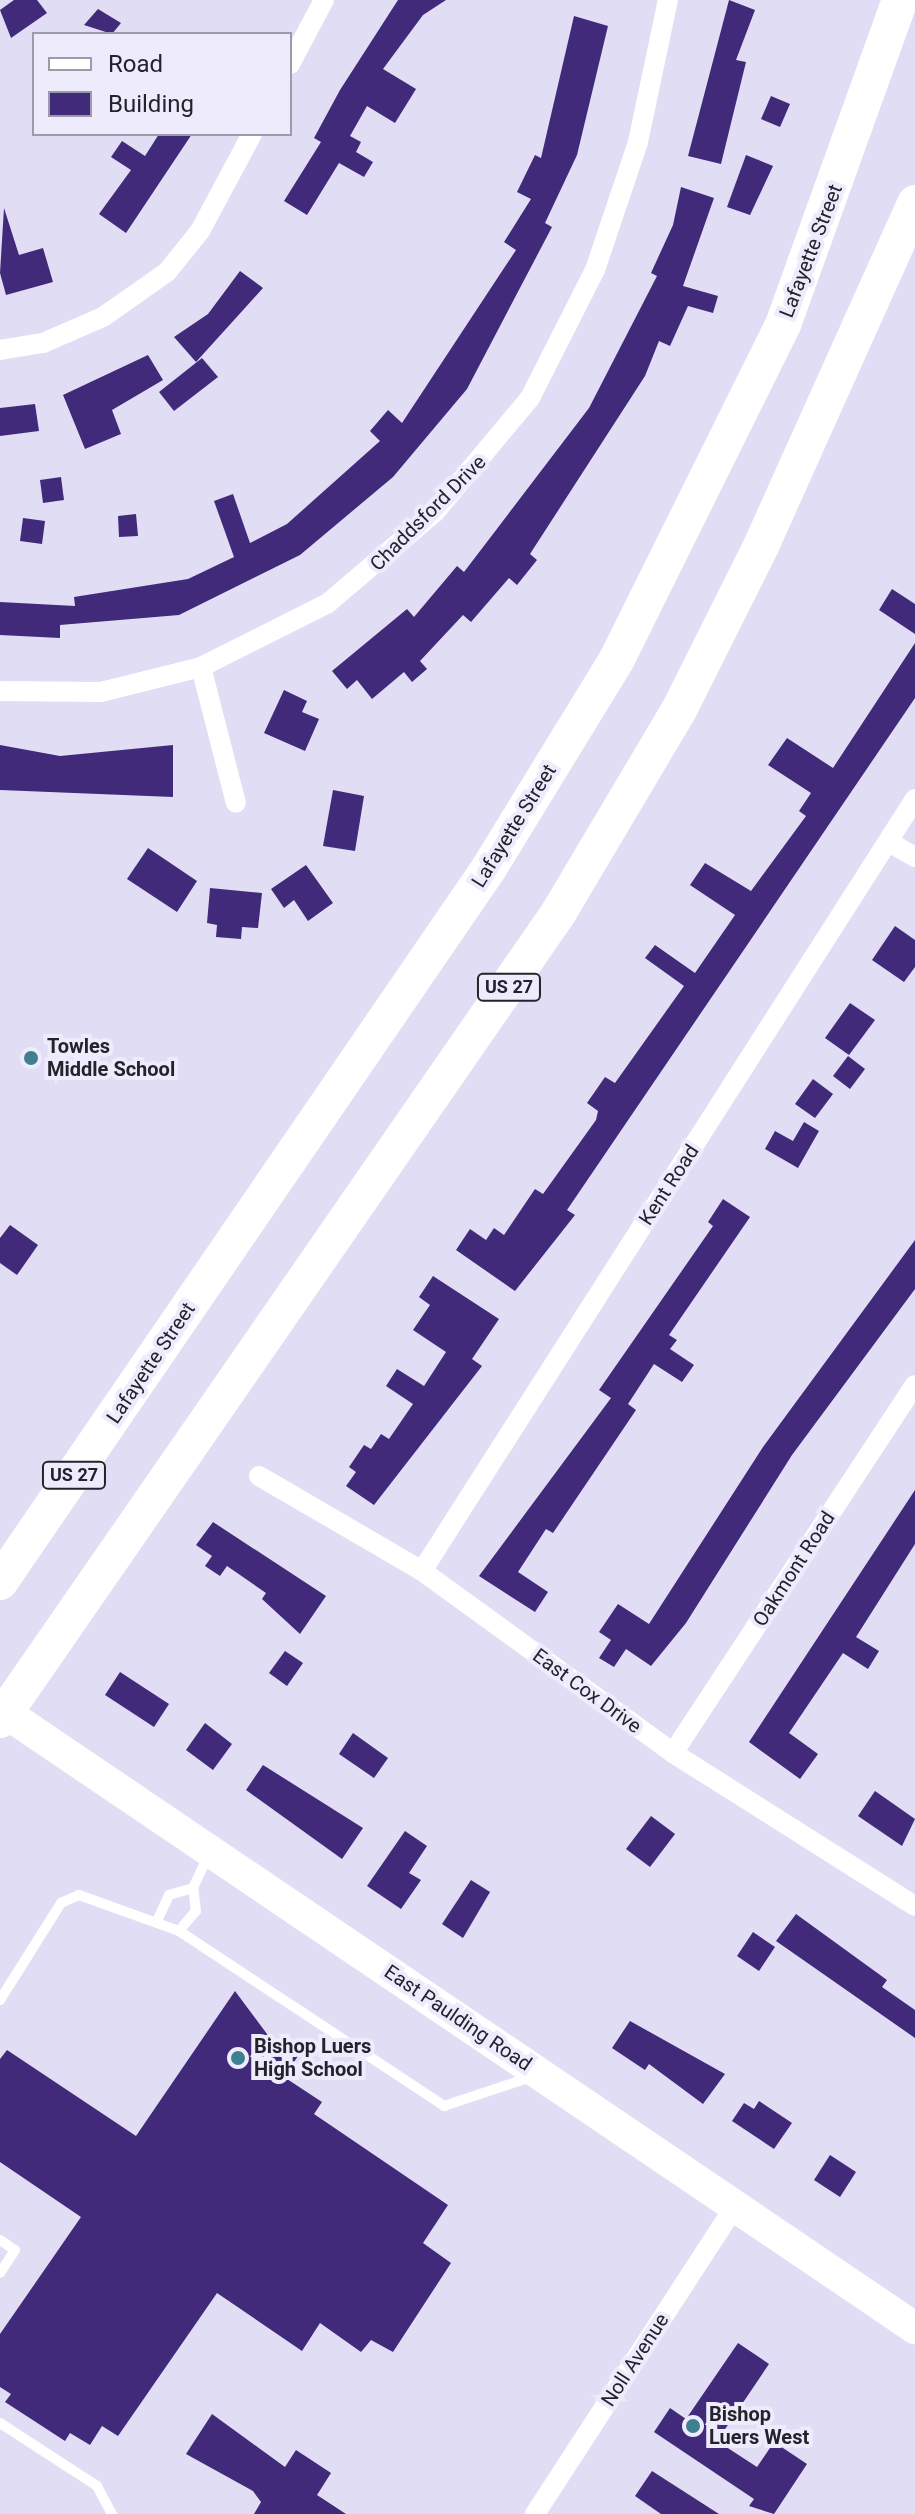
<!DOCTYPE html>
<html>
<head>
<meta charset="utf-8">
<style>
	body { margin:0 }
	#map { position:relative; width:915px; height:2514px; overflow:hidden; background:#e1ddf4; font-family:Roboto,sans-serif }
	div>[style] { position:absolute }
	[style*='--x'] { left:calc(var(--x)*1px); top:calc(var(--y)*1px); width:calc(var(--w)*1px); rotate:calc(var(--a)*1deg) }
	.building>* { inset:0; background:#412a7a }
	.lane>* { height:10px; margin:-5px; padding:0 5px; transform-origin:5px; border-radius:5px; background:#fff }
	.street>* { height:20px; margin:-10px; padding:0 10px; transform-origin:10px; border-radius:10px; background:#fff }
	.primary>* { height:32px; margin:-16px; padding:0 16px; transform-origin:16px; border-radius:16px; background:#fff }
	.highway>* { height:36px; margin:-18px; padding:0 18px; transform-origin:18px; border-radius:18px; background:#fff }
	.dots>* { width:22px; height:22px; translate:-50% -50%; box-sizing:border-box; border:4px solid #eeebfd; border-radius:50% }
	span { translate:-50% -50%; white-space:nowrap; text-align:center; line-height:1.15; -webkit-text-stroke:8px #eeebfd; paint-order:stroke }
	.shield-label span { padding:2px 6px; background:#eeebfd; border:2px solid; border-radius:6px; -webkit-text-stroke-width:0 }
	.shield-label { font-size:18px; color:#24232b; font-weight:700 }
	.street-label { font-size:20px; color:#24232b }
	.poi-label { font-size:20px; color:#24232b; font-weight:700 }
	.left { translate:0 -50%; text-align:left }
	.legend { position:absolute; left:32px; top:32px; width:260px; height:104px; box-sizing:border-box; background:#eeebfd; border:2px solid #9d9ba9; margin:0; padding:10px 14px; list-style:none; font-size:24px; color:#24232b }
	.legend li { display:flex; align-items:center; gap:16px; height:40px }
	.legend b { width:40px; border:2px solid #9d9ba9 }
</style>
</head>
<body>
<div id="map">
	<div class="building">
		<div style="clip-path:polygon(14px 0,37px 0,47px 13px,11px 38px,0 10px)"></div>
		<div style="clip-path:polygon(398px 0,446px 0,423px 15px,383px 69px,416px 89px,395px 123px,367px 106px,350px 136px,361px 142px,356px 152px,373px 162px,364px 177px,339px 163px,307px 215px,284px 201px,321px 142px,314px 138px,340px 90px)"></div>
		<div style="clip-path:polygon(729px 0,755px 10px,736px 60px,746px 62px,721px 164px,688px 156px)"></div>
		<div style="clip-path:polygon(98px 9px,121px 23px,112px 34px,84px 25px)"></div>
		<div style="clip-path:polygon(574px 16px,608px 26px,577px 155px,545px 223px,552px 227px,467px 389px,393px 477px,300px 555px,179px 615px,60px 625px,60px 638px,0 635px,0 602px,75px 606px,74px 597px,188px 579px,234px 557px,214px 501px,233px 494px,250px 543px,287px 524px,380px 441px,370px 431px,388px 410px,402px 423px,516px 250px,504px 242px,531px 199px,517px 192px,535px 155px,541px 158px)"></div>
		<div style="clip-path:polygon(771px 96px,790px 104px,780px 127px,761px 119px)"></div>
		<div style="clip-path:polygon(159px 134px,192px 134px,126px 233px,99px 214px,131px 170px,111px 157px,122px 141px,145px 156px)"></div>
		<div style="clip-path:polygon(746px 155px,773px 166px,750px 215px,727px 207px)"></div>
		<div style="clip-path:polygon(681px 187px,714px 198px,683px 286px,718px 296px,713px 313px,688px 306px,670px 346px,659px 341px,645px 376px,530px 554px,537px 560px,517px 585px,509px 578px,471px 622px,463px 615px,420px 661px,427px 669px,412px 682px,404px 672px,372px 699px,357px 680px,347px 689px,332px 671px,407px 609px,414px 617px,457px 566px,464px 572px,589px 408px,657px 276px,651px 273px,673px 225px)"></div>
		<div style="clip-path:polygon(4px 208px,19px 255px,43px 248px,53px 282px,6px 295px,0 273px)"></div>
		<div style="clip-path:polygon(240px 271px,263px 288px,196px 362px,174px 337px,208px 314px)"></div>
		<div style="clip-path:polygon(148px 355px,163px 380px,112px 410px,121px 434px,85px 449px,63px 395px)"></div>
		<div style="clip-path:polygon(202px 358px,218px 377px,174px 411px,159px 392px)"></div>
		<div style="clip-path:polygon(35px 404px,39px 431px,0 436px,0 408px)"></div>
		<div style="clip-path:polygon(61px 477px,64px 500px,43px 503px,40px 480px)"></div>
		<div style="clip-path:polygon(136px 514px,138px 536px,119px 537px,118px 516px)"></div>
		<div style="clip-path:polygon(23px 518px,45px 521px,42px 544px,20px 541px)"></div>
		<div style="clip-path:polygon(892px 589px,915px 604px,915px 634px,879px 610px)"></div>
		<div style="clip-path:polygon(915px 643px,915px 698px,567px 1210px,575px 1215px,515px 1291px,456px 1250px,470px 1229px,486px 1240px,494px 1228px,504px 1235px,535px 1189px,543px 1194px,596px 1120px,598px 1111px,587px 1103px,605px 1077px,615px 1083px,684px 986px,645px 958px,655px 945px,695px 973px,735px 915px,690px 885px,705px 863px,751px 891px,806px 816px,799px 811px,811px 793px,768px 765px,787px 738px,833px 768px)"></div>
		<div style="clip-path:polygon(284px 690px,307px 701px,302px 712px,319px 719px,305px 751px,264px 733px)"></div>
		<div style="clip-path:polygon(0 745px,60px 756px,173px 745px,173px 797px,0 790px)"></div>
		<div style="clip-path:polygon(333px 790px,364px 796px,355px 851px,323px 846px)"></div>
		<div style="clip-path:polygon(148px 848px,197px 881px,177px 912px,127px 879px)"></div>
		<div style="clip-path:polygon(306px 865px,333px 903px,308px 921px,294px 900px,284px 908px,271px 889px)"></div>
		<div style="clip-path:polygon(210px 888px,262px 893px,258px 928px,242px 927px,241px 939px,216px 937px,217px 925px,207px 923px)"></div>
		<div style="clip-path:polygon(895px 926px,915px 940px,915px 967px,904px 982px,872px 960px)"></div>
		<div style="clip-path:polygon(850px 1003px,875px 1020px,849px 1055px,825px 1038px)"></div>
		<div style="clip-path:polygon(848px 1056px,865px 1069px,850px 1089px,833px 1076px)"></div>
		<div style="clip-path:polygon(813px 1079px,833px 1094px,815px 1118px,795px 1104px)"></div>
		<div style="clip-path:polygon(804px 1122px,819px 1131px,798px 1168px,765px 1149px,775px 1131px,793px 1141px)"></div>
		<div style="clip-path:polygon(723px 1199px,750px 1217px,669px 1335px,677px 1340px,670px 1349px,694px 1365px,682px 1382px,654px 1364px,628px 1404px,636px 1410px,553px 1533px,546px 1529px,518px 1572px,548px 1592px,535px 1612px,479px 1576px,611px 1398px,599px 1390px,713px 1226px,708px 1222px)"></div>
		<div style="clip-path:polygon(10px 1225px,38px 1245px,17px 1275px,0 1263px,0 1238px)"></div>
		<div style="clip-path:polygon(915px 1240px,915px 1289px,792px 1455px,686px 1623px,651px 1666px,626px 1649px,614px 1667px,599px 1658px,611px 1640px,599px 1632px,618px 1604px,649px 1624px,763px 1447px)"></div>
		<div style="clip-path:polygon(433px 1276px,499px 1319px,472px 1359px,482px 1366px,374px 1505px,346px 1486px,356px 1472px,349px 1467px,364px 1445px,371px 1449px,381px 1434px,389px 1439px,413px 1404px,386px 1386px,397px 1369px,424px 1386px,446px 1352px,413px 1330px,430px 1305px,419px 1297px)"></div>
		<div style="clip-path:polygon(915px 1490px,915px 1544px,856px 1637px,879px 1651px,868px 1669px,843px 1653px,789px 1733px,818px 1754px,800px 1779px,749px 1742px)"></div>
		<div style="clip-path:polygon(213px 1522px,326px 1596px,300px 1634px,262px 1599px,266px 1593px,227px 1566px,220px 1576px,205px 1566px,212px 1556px,196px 1545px)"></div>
		<div style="clip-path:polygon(285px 1651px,303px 1663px,287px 1686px,269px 1673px)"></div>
		<div style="clip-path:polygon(120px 1672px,169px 1704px,154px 1727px,105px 1695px)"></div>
		<div style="clip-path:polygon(205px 1723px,232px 1744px,213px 1770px,186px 1750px)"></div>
		<div style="clip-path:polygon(353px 1733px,388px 1758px,374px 1778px,339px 1754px)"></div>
		<div style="clip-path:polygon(263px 1765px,363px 1828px,342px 1859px,246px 1790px)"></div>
		<div style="clip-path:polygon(875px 1791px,915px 1819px,902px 1846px,858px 1816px)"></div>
		<div style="clip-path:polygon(651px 1816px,675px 1834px,650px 1867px,626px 1849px)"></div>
		<div style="clip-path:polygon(405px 1831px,427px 1846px,409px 1873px,421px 1880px,401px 1909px,367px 1886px)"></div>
		<div style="clip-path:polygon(471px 1880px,490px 1892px,463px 1938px,442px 1924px)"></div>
		<div style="clip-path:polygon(796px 1914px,887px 1980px,882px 1987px,915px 2010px,915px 2038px,776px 1941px)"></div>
		<div style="clip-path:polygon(753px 1932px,775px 1947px,759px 1971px,737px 1956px)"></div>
		<div style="clip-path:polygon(235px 1991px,270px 2038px,298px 2056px,284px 2077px,322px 2102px,314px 2114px,448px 2205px,423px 2243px,451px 2263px,393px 2352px,371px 2340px,361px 2352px,320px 2323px,302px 2351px,217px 2293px,118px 2436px,102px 2426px,90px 2445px,70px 2433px,65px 2441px,5px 2402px,11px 2394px,0 2387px,0 2334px,81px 2217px,0 2162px,0 2059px,7px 2050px,136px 2136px)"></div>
		<div style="clip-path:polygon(630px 2021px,725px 2074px,703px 2104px,649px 2064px,645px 2070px,612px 2048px)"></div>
		<div style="clip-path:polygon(759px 2101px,792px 2123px,774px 2149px,732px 2121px,744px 2103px,754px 2109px)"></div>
		<div style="clip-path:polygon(830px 2155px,856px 2172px,840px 2197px,814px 2180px)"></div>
		<div style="clip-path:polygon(738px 2343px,769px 2364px,717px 2441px,757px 2467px,774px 2442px,807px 2464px,774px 2514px,749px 2506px,754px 2499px,654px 2432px,670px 2408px,686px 2419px)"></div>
		<div style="clip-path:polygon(212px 2414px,285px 2467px,296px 2450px,331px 2473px,317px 2495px,346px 2514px,254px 2514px,261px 2502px,253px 2491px,186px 2454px)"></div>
		<div style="clip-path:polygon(652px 2471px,719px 2514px,661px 2514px,635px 2496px)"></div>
	</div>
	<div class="lane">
		<div style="--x:157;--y:1921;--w:29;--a:-65"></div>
		<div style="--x:169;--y:1895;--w:25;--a:-16"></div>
		<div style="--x:193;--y:1888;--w:35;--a:-65"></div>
		<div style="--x:179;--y:1931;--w:26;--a:-50"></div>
		<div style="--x:196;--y:1911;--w:23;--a:-97"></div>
		<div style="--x:0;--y:2000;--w:115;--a:-57.8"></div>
		<div style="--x:61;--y:1903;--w:20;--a:-24"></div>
		<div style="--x:79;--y:1895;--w:106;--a:19.8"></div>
		<div style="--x:179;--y:1931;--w:318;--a:33.4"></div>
		<div style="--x:444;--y:2106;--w:95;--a:-18.4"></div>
		<div style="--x:0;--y:2240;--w:18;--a:34"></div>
		<div style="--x:15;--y:2250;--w:27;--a:123"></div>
		<div style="--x:0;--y:2423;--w:116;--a:33"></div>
		<div style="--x:97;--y:2486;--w:32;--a:62"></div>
	</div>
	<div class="street">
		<div style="--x:290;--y:64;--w:72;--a:-62"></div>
		<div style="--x:0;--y:350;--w:44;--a:-9.2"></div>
		<div style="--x:43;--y:343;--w:65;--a:-23.4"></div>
		<div style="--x:103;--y:317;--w:78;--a:-35.1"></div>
		<div style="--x:167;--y:272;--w:53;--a:-51.2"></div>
		<div style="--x:200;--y:231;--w:110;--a:-61.8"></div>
		<div style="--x:201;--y:667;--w:140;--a:75.6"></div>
		<div style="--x:0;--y:691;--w:101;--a:0.6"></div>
		<div style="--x:101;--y:692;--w:103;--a:-14"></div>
		<div style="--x:201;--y:667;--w:142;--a:-26.7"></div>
		<div style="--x:328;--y:603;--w:140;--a:-40.4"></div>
		<div style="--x:435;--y:512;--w:148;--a:-50.2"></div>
		<div style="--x:530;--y:398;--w:144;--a:-63.1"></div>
		<div style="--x:595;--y:270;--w:135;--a:-71.4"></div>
		<div style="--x:638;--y:142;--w:145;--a:-78.1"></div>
		<div style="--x:889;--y:842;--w:30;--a:30"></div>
		<div style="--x:259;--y:1476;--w:189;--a:30.2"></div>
		<div style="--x:422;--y:1571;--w:310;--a:35.9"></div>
		<div style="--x:673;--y:1753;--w:286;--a:32.3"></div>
		<div style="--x:422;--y:1571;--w:916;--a:-57.44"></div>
		<div style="--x:673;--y:1753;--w:440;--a:-56.7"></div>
		<div style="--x:535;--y:2514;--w:367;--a:-57"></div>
	</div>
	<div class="primary">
		<div style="--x:0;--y:1709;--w:1105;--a:34.08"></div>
	</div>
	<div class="highway">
		<div style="--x:0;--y:1582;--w:865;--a:-55.59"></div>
		<div style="--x:489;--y:868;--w:245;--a:-58.5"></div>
		<div style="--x:617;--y:659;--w:376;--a:-63.6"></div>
		<div style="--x:784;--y:322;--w:342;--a:-70.2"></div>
		<div style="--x:0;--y:1720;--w:983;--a:-55.32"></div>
		<div style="--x:559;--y:912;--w:237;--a:-59.3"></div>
		<div style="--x:680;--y:708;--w:181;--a:-63.4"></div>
		<div style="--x:761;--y:546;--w:376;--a:-65.8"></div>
	</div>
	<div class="dots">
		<div style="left:31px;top:1058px;background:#3f7f92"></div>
		<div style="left:238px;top:2058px;background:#3f7f92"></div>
		<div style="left:693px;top:2426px;background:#3f7f92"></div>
	</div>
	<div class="shield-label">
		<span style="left:509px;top:987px">US 27</span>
		<span style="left:74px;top:1475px">US 27</span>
	</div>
	<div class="street-label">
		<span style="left:811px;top:251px;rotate:-69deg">Lafayette Street</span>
		<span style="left:428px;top:513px;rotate:-45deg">Chaddsford Drive</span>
		<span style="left:514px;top:826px;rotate:-58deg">Lafayette Street</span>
		<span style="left:669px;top:1185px;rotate:-57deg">Kent Road</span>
		<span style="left:151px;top:1363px;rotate:-56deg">Lafayette Street</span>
		<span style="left:794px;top:1569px;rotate:-57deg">Oakmont Road</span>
		<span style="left:587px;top:1691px;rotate:36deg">East Cox Drive</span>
		<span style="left:458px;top:2018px;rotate:34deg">East Paulding Road</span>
		<span style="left:635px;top:2360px;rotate:-57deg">Noll Avenue</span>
	</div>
	<div class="poi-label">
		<span class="left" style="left:47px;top:1058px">Towles<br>Middle School</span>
		<span class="left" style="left:254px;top:2058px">Bishop Luers<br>High School</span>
		<span class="left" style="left:709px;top:2426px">Bishop<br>Luers West</span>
	</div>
	<ul class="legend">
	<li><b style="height:10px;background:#fff"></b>Road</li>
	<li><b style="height:22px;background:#412a7a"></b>Building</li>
	</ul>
</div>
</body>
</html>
